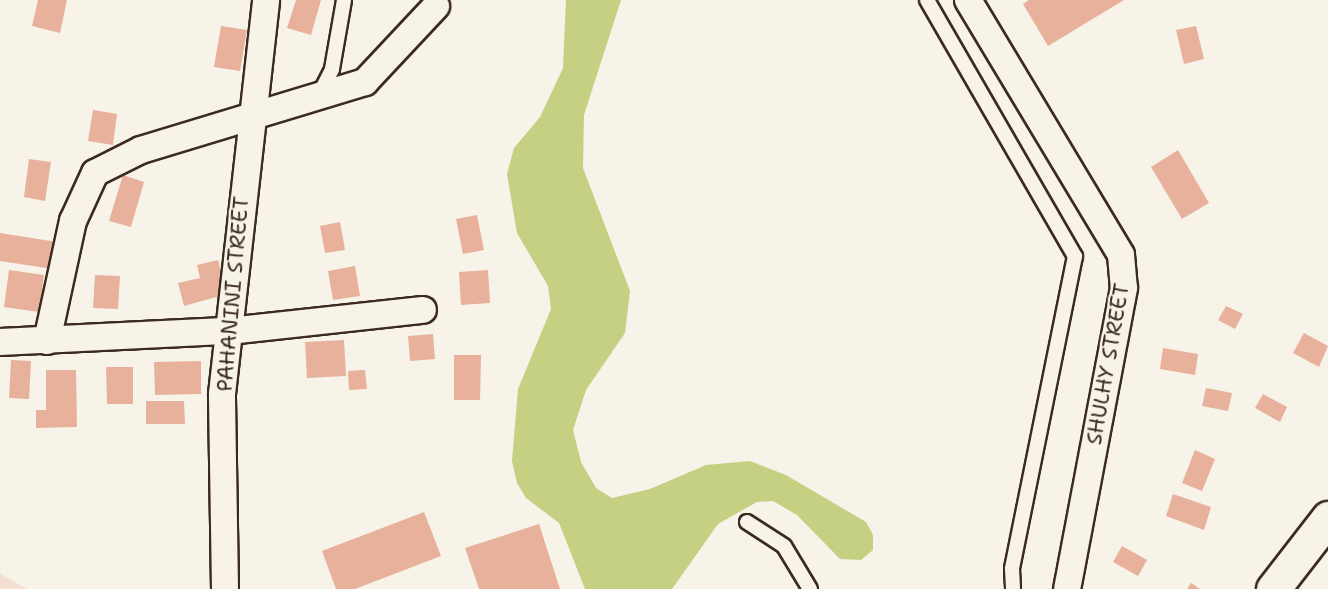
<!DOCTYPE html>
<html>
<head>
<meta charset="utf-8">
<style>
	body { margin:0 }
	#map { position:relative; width:1328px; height:589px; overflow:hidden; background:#f7f3e8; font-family:"Shantell Sans",sans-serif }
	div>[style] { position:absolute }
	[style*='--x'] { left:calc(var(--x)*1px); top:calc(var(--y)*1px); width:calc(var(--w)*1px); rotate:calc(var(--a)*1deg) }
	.built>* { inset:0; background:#f2dfd1 }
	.green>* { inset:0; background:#c5d083 }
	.building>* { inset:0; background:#e7b19b }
	.roads { filter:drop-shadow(2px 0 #3b2a1e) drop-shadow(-2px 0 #3b2a1e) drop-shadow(0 2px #3b2a1e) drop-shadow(0 -2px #3b2a1e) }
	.service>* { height:14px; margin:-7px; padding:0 7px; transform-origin:7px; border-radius:7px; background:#f7f3e8 }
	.minor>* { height:26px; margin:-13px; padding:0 13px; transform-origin:13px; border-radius:13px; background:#f7f3e8 }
	.secondary>* { height:33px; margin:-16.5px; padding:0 16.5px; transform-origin:16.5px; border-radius:16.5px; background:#f7f3e8 }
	span { translate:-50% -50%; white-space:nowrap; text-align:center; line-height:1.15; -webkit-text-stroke:4.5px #f7f3e8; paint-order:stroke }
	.street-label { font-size:21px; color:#3b2a1e }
</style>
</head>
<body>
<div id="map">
	<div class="built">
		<div style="clip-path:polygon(0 573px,1px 574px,27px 589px,0 589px)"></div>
	</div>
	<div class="green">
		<div style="clip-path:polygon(566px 0,621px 0,584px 115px,583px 168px,630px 291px,625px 333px,586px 390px,573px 430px,581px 462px,596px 488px,612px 498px,650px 489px,706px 465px,750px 461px,786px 475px,866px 522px,873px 535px,873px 550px,861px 560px,840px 559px,797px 515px,773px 501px,757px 502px,718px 524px,672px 589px,585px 589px,559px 523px,526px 498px,517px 483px,512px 461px,518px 389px,551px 309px,548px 286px,517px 233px,507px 174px,514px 148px,540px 117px,563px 68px)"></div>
	</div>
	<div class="building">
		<div style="clip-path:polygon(38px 0,67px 0,60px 33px,32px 26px)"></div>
		<div style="clip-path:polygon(296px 0,321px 0,311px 35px,287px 28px)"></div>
		<div style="clip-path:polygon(1029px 0,1124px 0,1048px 46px,1023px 4px)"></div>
		<div style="clip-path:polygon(221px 26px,247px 30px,240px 71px,214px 67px)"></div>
		<div style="clip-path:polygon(1196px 26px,1204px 59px,1184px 64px,1176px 30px)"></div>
		<div style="clip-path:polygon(93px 110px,117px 114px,113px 145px,88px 141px)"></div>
		<div style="clip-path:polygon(1178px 150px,1209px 203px,1182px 219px,1151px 167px)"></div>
		<div style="clip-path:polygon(29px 159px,51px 162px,45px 201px,24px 197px)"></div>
		<div style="clip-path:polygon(123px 175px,144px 182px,131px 227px,109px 221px)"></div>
		<div style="clip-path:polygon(477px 215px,484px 250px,463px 254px,456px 219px)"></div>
		<div style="clip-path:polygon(340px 222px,345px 250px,325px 253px,320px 226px)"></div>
		<div style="clip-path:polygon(0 233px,57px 242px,53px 269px,0 261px)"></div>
		<div style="clip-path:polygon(218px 260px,227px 294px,184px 306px,178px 283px,200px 278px,197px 265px)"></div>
		<div style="clip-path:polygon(355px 266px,360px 296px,333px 300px,328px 271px)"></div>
		<div style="clip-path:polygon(9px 270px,44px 275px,39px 312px,4px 307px)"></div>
		<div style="clip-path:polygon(488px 270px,490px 303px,461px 305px,459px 272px)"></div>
		<div style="clip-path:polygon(95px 275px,120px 276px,118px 309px,93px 308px)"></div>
		<div style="clip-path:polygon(1226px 306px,1243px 314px,1235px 329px,1218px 320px)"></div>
		<div style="clip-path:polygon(1304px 333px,1328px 346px,1319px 367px,1293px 353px)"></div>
		<div style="clip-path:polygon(433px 334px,435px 359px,410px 361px,408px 336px)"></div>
		<div style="clip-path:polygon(344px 340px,346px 376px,307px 378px,305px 342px)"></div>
		<div style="clip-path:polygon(1163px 348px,1198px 354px,1195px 375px,1160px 369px)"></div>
		<div style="clip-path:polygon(454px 355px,481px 355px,480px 400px,454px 400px)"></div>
		<div style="clip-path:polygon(11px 360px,31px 361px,29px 399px,9px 398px)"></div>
		<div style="clip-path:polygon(201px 361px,201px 394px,155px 395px,154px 362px)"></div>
		<div style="clip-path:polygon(106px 367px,133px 367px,133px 404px,107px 404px)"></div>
		<div style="clip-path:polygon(46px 370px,76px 370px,77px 427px,36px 428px,36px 410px,46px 410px)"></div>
		<div style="clip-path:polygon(365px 370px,367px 389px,349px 390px,348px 371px)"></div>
		<div style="clip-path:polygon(1206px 388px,1232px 393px,1228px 411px,1202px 406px)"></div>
		<div style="clip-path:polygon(1263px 394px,1287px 407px,1280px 422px,1255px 408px)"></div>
		<div style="clip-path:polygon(146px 401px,184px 401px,185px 424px,146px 424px)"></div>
		<div style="clip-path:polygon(1195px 450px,1215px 459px,1202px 491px,1182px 483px)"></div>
		<div style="clip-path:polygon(1173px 494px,1211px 507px,1204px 530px,1166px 516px)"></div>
		<div style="clip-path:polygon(424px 512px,441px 556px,355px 589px,336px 589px,322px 551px)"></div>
		<div style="clip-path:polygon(539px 524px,560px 589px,479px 589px,465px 548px)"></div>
		<div style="clip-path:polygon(1122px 546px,1147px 560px,1138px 576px,1113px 562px)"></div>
		<div style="clip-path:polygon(1191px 583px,1200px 589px,1187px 589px)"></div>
	</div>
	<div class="roads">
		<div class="service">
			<div style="--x:927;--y:0;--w:296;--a:60"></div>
			<div style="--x:1075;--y:256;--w:319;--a:101.4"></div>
			<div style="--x:1012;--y:569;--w:20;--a:87"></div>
			<div style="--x:318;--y:97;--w:31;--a:-63"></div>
			<div style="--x:332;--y:69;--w:70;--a:-80.1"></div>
			<div style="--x:747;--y:522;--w:44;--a:33"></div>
			<div style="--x:784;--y:546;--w:50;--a:58.8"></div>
		</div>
		<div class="minor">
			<div style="--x:968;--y:0;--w:297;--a:59"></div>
			<div style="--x:1121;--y:255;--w:33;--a:85"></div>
			<div style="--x:1124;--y:288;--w:306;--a:100.7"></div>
			<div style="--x:47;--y:341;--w:123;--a:-77.8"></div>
			<div style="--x:73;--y:221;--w:53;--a:-65.4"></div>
			<div style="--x:95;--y:173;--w:51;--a:-26.6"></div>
			<div style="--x:141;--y:150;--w:234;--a:-16.9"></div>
			<div style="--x:365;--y:82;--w:104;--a:-46.9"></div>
			<div style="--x:0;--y:342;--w:229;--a:-2.8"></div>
			<div style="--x:229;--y:331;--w:195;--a:-6.2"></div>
			<div style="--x:225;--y:589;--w:195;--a:-90.9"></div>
			<div style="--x:222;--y:394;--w:396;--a:-83.6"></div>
		</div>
		<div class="secondary">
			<div style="--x:1273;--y:589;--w:90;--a:-52.2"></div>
		</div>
	</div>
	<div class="street-label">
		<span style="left:233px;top:294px;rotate:-85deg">PAHANINI STREET</span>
		<span style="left:1108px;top:364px;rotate:-80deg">SHULHY STREET</span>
	</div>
</div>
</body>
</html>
